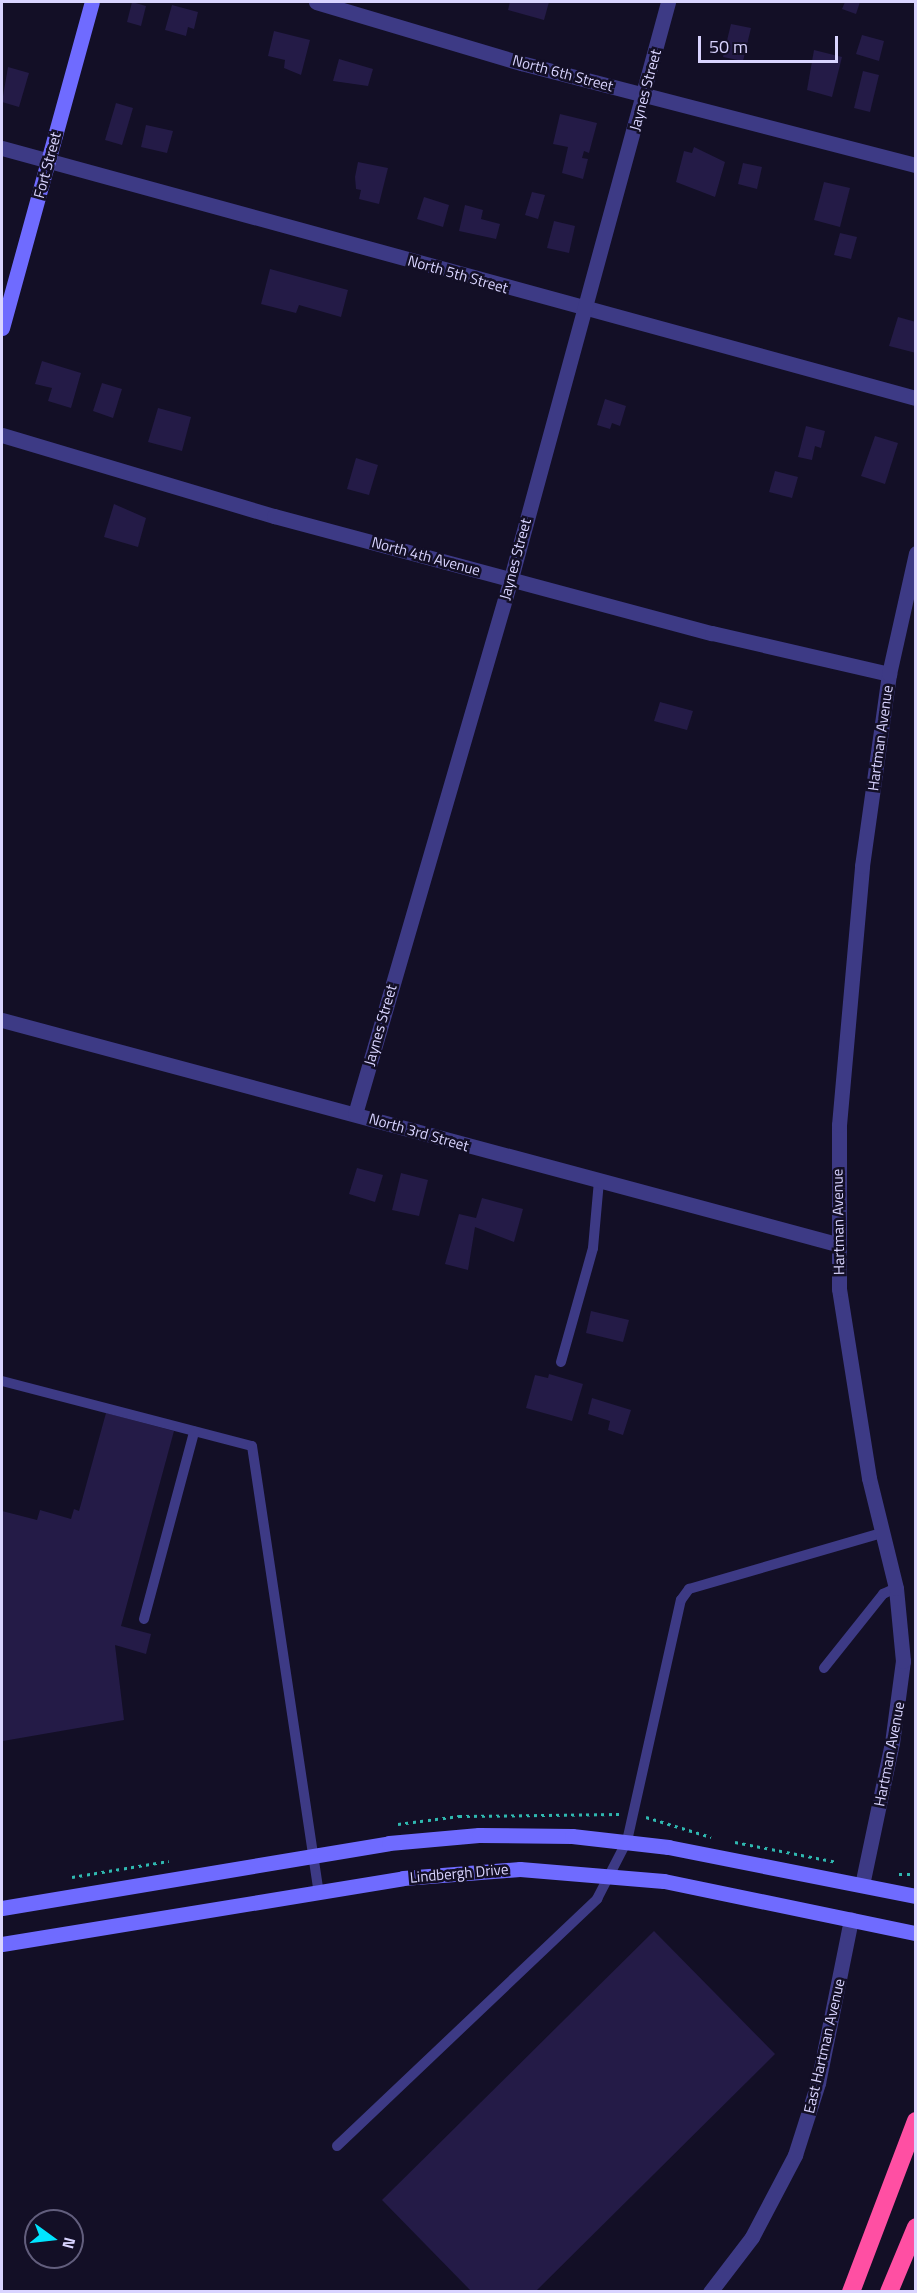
<!DOCTYPE html>
<html>
<head>
<meta charset="utf-8">
<style>
	body { margin:0 }
	#map { position:relative; width:917px; height:2293px; overflow:hidden; background:#130f26; font-family:"Titillium Web",sans-serif }
	div>[style] { position:absolute }
	[style*='--x'] { left:calc(var(--x)*1px); top:calc(var(--y)*1px); width:calc(var(--w)*1px); rotate:calc(var(--a)*1deg) }
	.building>* { inset:0; background:#241b47 }
	.path>* { height:3px; margin-top:-1.5px; transform-origin:0; background:repeating-linear-gradient(90deg,#2fb8b0 0 3px,transparent 0 7.5px) }
	.lane>* { height:10px; margin:-5px; padding:0 5px; transform-origin:5px; border-radius:5px; background:#3d3a85 }
	.street>* { height:15px; margin:-7.5px; padding:0 7.5px; transform-origin:7.5px; border-radius:7.5px; background:#3d3a85 }
	.secondary>* { height:15px; margin:-7.5px; padding:0 7.5px; transform-origin:7.5px; border-radius:7.5px; background:#6f6bff }
	.highway>* { height:18px; margin:-9px; padding:0 9px; transform-origin:9px; border-radius:9px; background:#ff4fa3 }
	span { translate:-50% -50%; white-space:nowrap; text-align:center; line-height:1.15; -webkit-text-stroke:5px #130f26; paint-order:stroke }
	.street-label { font-size:15px; color:#d9d4ff }
	.frame { position:absolute; inset:0; border:3px solid #d9d4ff; pointer-events:none }
	.north { position:absolute; left:24px; top:2209px; width:60px; height:60px; box-sizing:border-box; background:#130f26; border:2px solid #625e7d; border-radius:50%; rotate:105deg; font-size:16px; font-weight:700; line-height:24px; text-align:center; color:#d9d4ff }
	.north::after { content:''; display:block; margin:auto; width:21px; height:27px; background:#00e5ff; clip-path:polygon(50% 0,100% 100%,50% 72%,0 100%) }
	.scale { position:absolute; left:698px; top:36px; width:140px; height:27px; box-sizing:border-box; border:3px solid #d9d4ff; border-top:0; padding-left:8px; font-size:18px; line-height:21px; white-space:nowrap; color:#d9d4ff; -webkit-text-stroke:4px #130f26; paint-order:stroke }
</style>
</head>
<body>
<div id="map">
	<div class="building">
		<div style="clip-path:polygon(132px 2px,146px 6px,141px 26px,127px 22px)"></div>
		<div style="clip-path:polygon(510px 2px,549px 2px,544px 20px,508px 10px)"></div>
		<div style="clip-path:polygon(845px 2px,860px 2px,856px 14px,842px 9px)"></div>
		<div style="clip-path:polygon(172px 5px,198px 12px,194px 29px,188px 27px,186px 36px,165px 30px)"></div>
		<div style="clip-path:polygon(731px 24px,751px 28px,743px 61px,723px 57px)"></div>
		<div style="clip-path:polygon(274px 31px,310px 40px,301px 75px,284px 68px,285px 60px,268px 56px)"></div>
		<div style="clip-path:polygon(862px 35px,884px 41px,879px 61px,856px 54px)"></div>
		<div style="clip-path:polygon(814px 50px,842px 57px,832px 97px,807px 90px)"></div>
		<div style="clip-path:polygon(339px 59px,373px 69px,368px 86px,333px 81px)"></div>
		<div style="clip-path:polygon(8px 67px,29px 73px,19px 107px,2px 102px)"></div>
		<div style="clip-path:polygon(863px 71px,879px 75px,870px 112px,854px 108px)"></div>
		<div style="clip-path:polygon(116px 103px,133px 108px,122px 145px,105px 140px)"></div>
		<div style="clip-path:polygon(560px 114px,597px 123px,589px 153px,584px 151px,582px 158px,588px 159px,583px 179px,562px 173px,568px 147px,553px 144px)"></div>
		<div style="clip-path:polygon(146px 125px,173px 131px,167px 153px,141px 147px)"></div>
		<div style="clip-path:polygon(694px 147px,725px 162px,715px 197px,676px 182px,684px 151px,692px 153px)"></div>
		<div style="clip-path:polygon(358px 162px,388px 168px,379px 204px,359px 199px,361px 190px,356px 189px,355px 177px)"></div>
		<div style="clip-path:polygon(743px 163px,762px 167px,757px 189px,738px 184px)"></div>
		<div style="clip-path:polygon(824px 182px,850px 188px,840px 227px,814px 220px)"></div>
		<div style="clip-path:polygon(532px 192px,545px 195px,538px 219px,525px 215px)"></div>
		<div style="clip-path:polygon(424px 197px,449px 205px,443px 227px,417px 219px)"></div>
		<div style="clip-path:polygon(465px 205px,483px 210px,481px 219px,500px 224px,496px 239px,459px 231px)"></div>
		<div style="clip-path:polygon(554px 221px,575px 226px,569px 253px,547px 248px)"></div>
		<div style="clip-path:polygon(840px 233px,857px 237px,851px 259px,834px 255px)"></div>
		<div style="clip-path:polygon(270px 269px,348px 290px,341px 317px,299px 305px,296px 313px,261px 304px)"></div>
		<div style="clip-path:polygon(898px 317px,916px 322px,916px 353px,889px 346px)"></div>
		<div style="clip-path:polygon(42px 361px,81px 373px,71px 408px,48px 401px,52px 388px,35px 384px)"></div>
		<div style="clip-path:polygon(102px 383px,122px 389px,113px 418px,93px 411px)"></div>
		<div style="clip-path:polygon(605px 399px,626px 406px,620px 426px,612px 423px,610px 429px,597px 425px)"></div>
		<div style="clip-path:polygon(158px 408px,191px 417px,182px 451px,148px 442px)"></div>
		<div style="clip-path:polygon(806px 426px,825px 431px,821px 448px,815px 446px,812px 460px,798px 457px)"></div>
		<div style="clip-path:polygon(875px 436px,898px 443px,885px 484px,861px 476px)"></div>
		<div style="clip-path:polygon(356px 458px,378px 465px,369px 495px,347px 489px)"></div>
		<div style="clip-path:polygon(775px 471px,798px 477px,792px 498px,769px 492px)"></div>
		<div style="clip-path:polygon(114px 504px,146px 518px,138px 547px,104px 537px)"></div>
		<div style="clip-path:polygon(660px 702px,693px 711px,687px 730px,654px 721px)"></div>
		<div style="clip-path:polygon(357px 1168px,383px 1175px,375px 1202px,349px 1194px)"></div>
		<div style="clip-path:polygon(401px 1173px,428px 1180px,419px 1216px,392px 1210px)"></div>
		<div style="clip-path:polygon(482px 1198px,523px 1209px,514px 1242px,475px 1227px,468px 1270px,445px 1264px,459px 1214px,476px 1218px)"></div>
		<div style="clip-path:polygon(591px 1311px,629px 1320px,623px 1342px,586px 1333px)"></div>
		<div style="clip-path:polygon(549px 1374px,583px 1384px,572px 1421px,526px 1408px,535px 1375px,548px 1378px)"></div>
		<div style="clip-path:polygon(592px 1398px,631px 1410px,623px 1435px,608px 1430px,610px 1421px,588px 1414px)"></div>
		<div style="clip-path:polygon(106px 1413px,174px 1431px,121px 1626px,151px 1634px,146px 1654px,115px 1645px,124px 1720px,3px 1741px,2px 1511px,37px 1520px,40px 1510px,71px 1519px,74px 1509px,79px 1511px)"></div>
		<div style="clip-path:polygon(654px 1931px,775px 2054px,535px 2292px,472px 2292px,382px 2200px)"></div>
	</div>
	<div class="path">
		<div style="--x:646;--y:1817;--w:68;--a:17.1"></div>
		<div style="--x:398;--y:1824;--w:62;--a:-7.5"></div>
		<div style="--x:459;--y:1816;--w:160;--a:-0.7"></div>
		<div style="--x:735;--y:1842;--w:104;--a:11.1"></div>
		<div style="--x:899;--y:1874;--w:17;--a:0"></div>
		<div style="--x:72;--y:1877;--w:98;--a:-9.4"></div>
	</div>
	<div class="lane">
		<div style="--x:561;--y:1362;--w:118;--a:-74.3"></div>
		<div style="--x:593;--y:1248;--w:67;--a:-84.9"></div>
		<div style="--x:2;--y:1381;--w:258;--a:14.6"></div>
		<div style="--x:252;--y:1446;--w:451;--a:81.5"></div>
		<div style="--x:144;--y:1619;--w:194;--a:-75"></div>
		<div style="--x:824;--y:1668;--w:95;--a:-51.4"></div>
		<div style="--x:883;--y:1594;--w:14;--a:-25"></div>
		<div style="--x:337;--y:2146;--w:359;--a:-43.5"></div>
		<div style="--x:597;--y:1899;--w:65;--a:-62.7"></div>
		<div style="--x:627;--y:1841;--w:247;--a:-77.4"></div>
		<div style="--x:681;--y:1600;--w:14;--a:-54"></div>
		<div style="--x:689;--y:1589;--w:201;--a:-16.2"></div>
	</div>
	<div class="street">
		<div style="--x:316;--y:2;--w:214;--a:16.6"></div>
		<div style="--x:521;--y:63;--w:408;--a:14.5"></div>
		<div style="--x:2;--y:148;--w:948;--a:15.3"></div>
		<div style="--x:2;--y:435;--w:284;--a:16.6"></div>
		<div style="--x:274;--y:516;--w:453;--a:15"></div>
		<div style="--x:712;--y:633;--w:182;--a:13"></div>
		<div style="--x:2;--y:1020;--w:865;--a:15.02"></div>
		<div style="--x:355;--y:1114;--w:558;--a:-73.77"></div>
		<div style="--x:511;--y:578;--w:597;--a:-74.75"></div>
		<div style="--x:862;--y:1885;--w:145;--a:-78.1"></div>
		<div style="--x:892;--y:1743;--w:83;--a:-82.4"></div>
		<div style="--x:903;--y:1661;--w:73;--a:-95.5"></div>
		<div style="--x:896;--y:1588;--w:113;--a:-103.8"></div>
		<div style="--x:869;--y:1478;--w:191;--a:-99"></div>
		<div style="--x:839;--y:1289;--w:164;--a:-90"></div>
		<div style="--x:839;--y:1125;--w:260;--a:-84.9"></div>
		<div style="--x:862;--y:866;--w:194;--a:-82"></div>
		<div style="--x:889;--y:674;--w:124;--a:-77.4"></div>
		<div style="--x:710;--y:2292;--w:69;--a:-52.6"></div>
		<div style="--x:752;--y:2237;--w:93;--a:-62.3"></div>
		<div style="--x:795;--y:2155;--w:76;--a:-72.3"></div>
		<div style="--x:818;--y:2083;--w:167;--a:-78.6"></div>
	</div>
	<div class="secondary">
		<div style="--x:2;--y:328;--w:338;--a:-74.6"></div>
		<div style="--x:2;--y:1908;--w:392;--a:-9.5"></div>
		<div style="--x:389;--y:1843;--w:90;--a:-5.1"></div>
		<div style="--x:479;--y:1835;--w:93;--a:0.6"></div>
		<div style="--x:572;--y:1836;--w:97;--a:6.5"></div>
		<div style="--x:668;--y:1847;--w:253;--a:11.2"></div>
		<div style="--x:2;--y:1944;--w:406;--a:-9.3"></div>
		<div style="--x:403;--y:1878;--w:117;--a:-4.4"></div>
		<div style="--x:520;--y:1869;--w:144;--a:4.8"></div>
		<div style="--x:664;--y:1881;--w:257;--a:11.7"></div>
	</div>
	<div class="highway">
		<div style="--x:851;--y:2292;--w:183;--a:-69.2"></div>
		<div style="--x:889;--y:2292;--w:70;--a:-67.4"></div>
	</div>
	<div class="street-label">
		<span style="left:563px;top:73px;rotate:15deg">North 6th Street</span>
		<span style="left:645px;top:90px;rotate:-75deg">Jaynes Street</span>
		<span style="left:47px;top:165px;rotate:-75deg">Fort Street</span>
		<span style="left:458px;top:274px;rotate:16deg">North 5th Street</span>
		<span style="left:426px;top:556px;rotate:15deg">North 4th Avenue</span>
		<span style="left:515px;top:559px;rotate:-75deg">Jaynes Street</span>
		<span style="left:880px;top:738px;rotate:-82deg">Hartman Avenue</span>
		<span style="left:380px;top:1025px;rotate:-74deg">Jaynes Street</span>
		<span style="left:419px;top:1132px;rotate:16deg">North 3rd Street</span>
		<span style="left:838px;top:1222px;rotate:-91deg">Hartman Avenue</span>
		<span style="left:889px;top:1754px;rotate:-79deg">Hartman Avenue</span>
		<span style="left:459px;top:1873px;rotate:-5deg">Lindbergh Drive</span>
		<span style="left:824px;top:2046px;rotate:-77deg">East Hartman Avenue</span>
	</div>
	<div class="frame"></div>
	<div class="north">N</div>
	<div class="scale">50 m</div>
</div>
</body>
</html>
